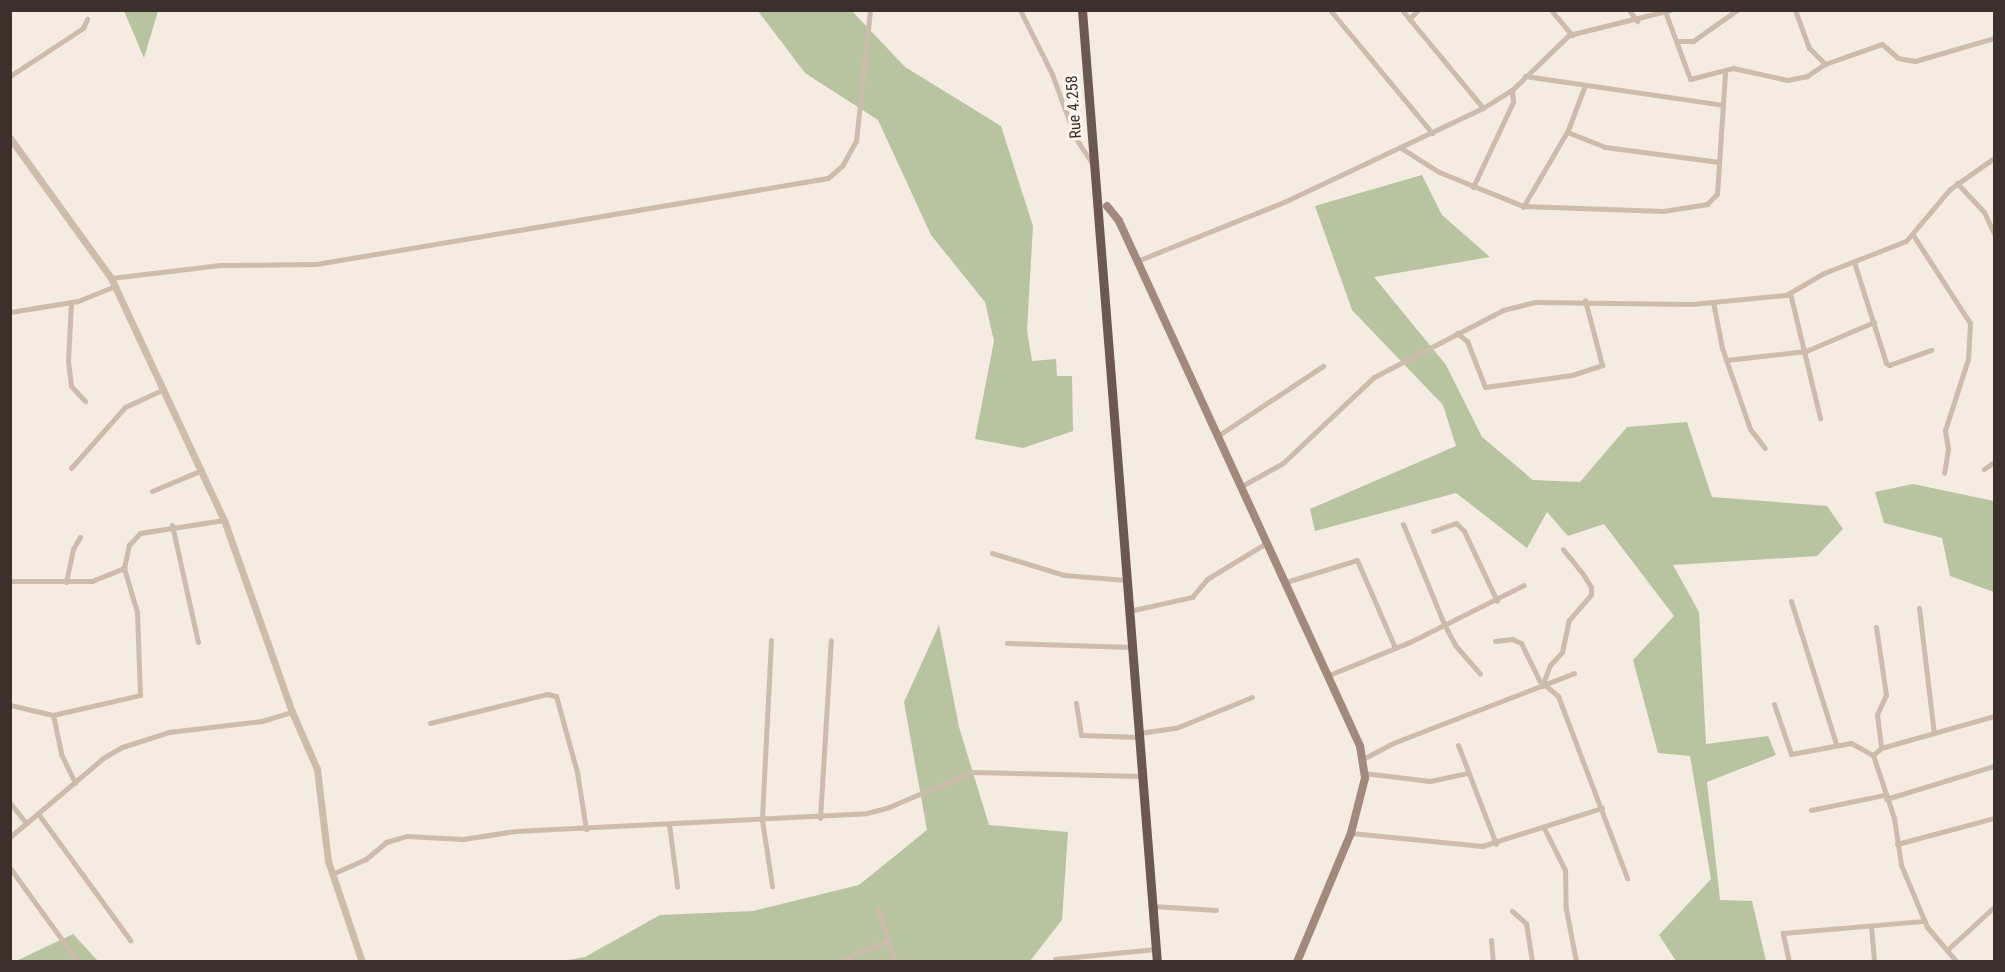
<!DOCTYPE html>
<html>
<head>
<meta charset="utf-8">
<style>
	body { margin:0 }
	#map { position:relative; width:2005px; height:972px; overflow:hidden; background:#f4ebe1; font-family:"Roboto Condensed",sans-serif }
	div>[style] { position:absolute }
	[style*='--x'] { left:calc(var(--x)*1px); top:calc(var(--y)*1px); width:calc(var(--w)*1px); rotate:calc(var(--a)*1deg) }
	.green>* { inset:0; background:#b8c4a0 }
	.minor>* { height:5px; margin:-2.5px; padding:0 2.5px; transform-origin:2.5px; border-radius:2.5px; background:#cdbbac }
	.tertiary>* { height:7px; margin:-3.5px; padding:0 3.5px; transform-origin:3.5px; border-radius:3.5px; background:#cdbbac }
	.secondary>* { height:8px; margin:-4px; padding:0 4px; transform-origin:4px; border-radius:4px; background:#a18a7d }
	.trunk>* { height:9px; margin:-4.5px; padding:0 4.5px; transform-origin:4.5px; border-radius:4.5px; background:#6c584f }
	span { translate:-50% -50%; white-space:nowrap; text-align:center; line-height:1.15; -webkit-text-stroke:6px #fbf5ee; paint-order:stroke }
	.street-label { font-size:16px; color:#3b302b }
	.frame { position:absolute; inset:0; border:12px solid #3b302b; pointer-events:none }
</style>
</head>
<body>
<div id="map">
	<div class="green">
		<div style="clip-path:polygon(124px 11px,158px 11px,144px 58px)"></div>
		<div style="clip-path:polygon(758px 11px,852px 11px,905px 67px,1001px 126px,1033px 226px,1027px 330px,1032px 361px,1056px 359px,1057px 376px,1072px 376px,1073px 431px,1023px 448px,975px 439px,994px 341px,985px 302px,931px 235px,878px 120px,805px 73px)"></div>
		<div style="clip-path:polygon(1422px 175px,1442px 215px,1490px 257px,1374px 277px,1446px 365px,1482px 437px,1533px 480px,1580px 482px,1627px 427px,1687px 422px,1712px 497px,1827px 506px,1843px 529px,1817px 556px,1673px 565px,1699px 612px,1706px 744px,1768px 736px,1776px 755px,1707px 782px,1720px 900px,1752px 901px,1766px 961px,1676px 961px,1659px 935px,1711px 879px,1690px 756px,1658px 753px,1633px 660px,1674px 616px,1604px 524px,1568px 536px,1547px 512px,1527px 548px,1456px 493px,1315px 531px,1310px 509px,1456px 446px,1443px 405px,1352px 310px,1315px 206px)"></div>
		<div style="clip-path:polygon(1913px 484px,1994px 501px,1994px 592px,1950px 576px,1942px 538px,1884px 523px,1875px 492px)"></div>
		<div style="clip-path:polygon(939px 625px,959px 727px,989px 825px,1068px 832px,1062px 920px,1030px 961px,557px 962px,585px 957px,660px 915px,753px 911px,859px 885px,927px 830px,904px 702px)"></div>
		<div style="clip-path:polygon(73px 934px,98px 961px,14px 962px)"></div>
	</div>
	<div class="minor">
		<div style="--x:1020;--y:10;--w:72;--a:63.4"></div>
		<div style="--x:1052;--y:74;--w:67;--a:69.9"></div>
		<div style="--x:1075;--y:137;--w:31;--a:57"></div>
		<div style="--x:1330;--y:10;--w:160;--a:50.3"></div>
		<div style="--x:1402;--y:10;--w:127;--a:50.4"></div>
		<div style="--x:1551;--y:10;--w:33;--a:50"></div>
		<div style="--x:1629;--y:10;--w:14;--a:54"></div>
		<div style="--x:1795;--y:10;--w:40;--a:69.8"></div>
		<div style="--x:1809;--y:48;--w:23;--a:45"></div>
		<div style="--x:1825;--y:64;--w:60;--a:-19.3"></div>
		<div style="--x:1882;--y:44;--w:21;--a:41"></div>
		<div style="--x:1898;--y:58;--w:17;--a:10"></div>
		<div style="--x:1915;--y:61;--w:82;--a:-16.2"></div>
		<div style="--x:1666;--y:14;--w:69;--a:69.7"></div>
		<div style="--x:1690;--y:79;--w:44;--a:-14.3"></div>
		<div style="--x:1733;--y:68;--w:55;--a:12.5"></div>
		<div style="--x:1787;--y:80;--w:20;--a:-11"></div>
		<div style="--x:1807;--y:76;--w:22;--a:-34"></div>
		<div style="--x:1409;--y:19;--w:13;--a:-45"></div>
		<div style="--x:1678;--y:41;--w:15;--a:0"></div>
		<div style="--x:1693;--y:41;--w:54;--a:-35.2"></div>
		<div style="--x:10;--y:76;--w:87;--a:-33.3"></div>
		<div style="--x:83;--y:28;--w:10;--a:-66"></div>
		<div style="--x:1525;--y:76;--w:200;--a:8.3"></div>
		<div style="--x:1567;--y:132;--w:41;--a:21.5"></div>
		<div style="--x:1605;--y:147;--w:115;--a:7.5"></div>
		<div style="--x:1401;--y:148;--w:45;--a:32.3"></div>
		<div style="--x:1439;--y:172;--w:91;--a:22"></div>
		<div style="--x:1523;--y:206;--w:140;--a:2"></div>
		<div style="--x:1663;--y:211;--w:45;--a:-9"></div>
		<div style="--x:1707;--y:204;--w:14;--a:-45"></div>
		<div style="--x:1717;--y:194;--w:122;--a:-86.2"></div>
		<div style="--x:1957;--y:183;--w:40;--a:47"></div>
		<div style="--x:1984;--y:212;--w:23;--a:65"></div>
		<div style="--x:1473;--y:187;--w:94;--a:-64.8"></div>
		<div style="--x:1513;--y:102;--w:12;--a:-95"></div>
		<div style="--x:1523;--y:207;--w:89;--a:-59.7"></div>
		<div style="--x:1568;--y:130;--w:48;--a:-69.3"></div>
		<div style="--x:1913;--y:235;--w:105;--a:57.1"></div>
		<div style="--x:1970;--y:323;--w:36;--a:93"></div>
		<div style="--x:1968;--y:359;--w:75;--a:107.9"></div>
		<div style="--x:1945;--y:430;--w:19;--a:81"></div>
		<div style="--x:1948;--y:449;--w:24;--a:99"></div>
		<div style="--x:1137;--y:261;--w:158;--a:-21.9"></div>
		<div style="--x:1284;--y:202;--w:220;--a:-25.3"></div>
		<div style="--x:1483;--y:108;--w:34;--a:-32"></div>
		<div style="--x:1512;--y:90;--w:79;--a:-44"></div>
		<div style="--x:1569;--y:35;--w:104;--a:-13.9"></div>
		<div style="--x:1854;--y:262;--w:106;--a:72.4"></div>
		<div style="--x:1886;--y:363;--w:4;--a:34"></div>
		<div style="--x:1889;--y:365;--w:45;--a:-19.7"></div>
		<div style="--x:111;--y:278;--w:110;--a:-6.8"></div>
		<div style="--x:220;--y:265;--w:96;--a:-0.6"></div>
		<div style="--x:316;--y:264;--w:519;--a:-9.53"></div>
		<div style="--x:828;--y:178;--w:18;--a:-41"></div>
		<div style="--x:842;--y:166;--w:29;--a:-61"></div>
		<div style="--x:856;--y:141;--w:132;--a:-83.9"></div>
		<div style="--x:1790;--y:293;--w:129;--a:76.5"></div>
		<div style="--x:71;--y:302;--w:59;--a:92.9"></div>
		<div style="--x:68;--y:361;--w:25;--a:83"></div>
		<div style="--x:71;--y:386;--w:21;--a:47"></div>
		<div style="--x:1713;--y:302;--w:47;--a:78.9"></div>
		<div style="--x:1722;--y:348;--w:86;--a:70.9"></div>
		<div style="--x:1750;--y:429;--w:24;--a:52"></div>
		<div style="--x:10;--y:312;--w:69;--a:-9.2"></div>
		<div style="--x:78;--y:301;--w:40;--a:-22"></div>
		<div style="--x:1457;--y:333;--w:13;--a:39"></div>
		<div style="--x:1467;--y:341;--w:49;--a:68.6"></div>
		<div style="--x:1485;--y:387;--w:88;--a:-7.9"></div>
		<div style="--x:1572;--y:375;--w:32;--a:-18"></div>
		<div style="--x:1602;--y:365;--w:67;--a:-104.7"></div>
		<div style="--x:1726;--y:360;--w:81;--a:-6.4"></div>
		<div style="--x:1806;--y:351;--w:74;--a:-23.1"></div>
		<div style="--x:1219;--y:435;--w:125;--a:-33.6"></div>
		<div style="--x:71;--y:468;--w:81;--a:-48.5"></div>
		<div style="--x:125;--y:407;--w:43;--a:-24.8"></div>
		<div style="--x:1984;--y:469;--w:12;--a:-35"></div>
		<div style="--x:1242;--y:486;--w:47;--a:-29.3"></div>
		<div style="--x:1283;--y:463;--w:125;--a:-43.4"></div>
		<div style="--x:1374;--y:377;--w:145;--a:-27.4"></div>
		<div style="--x:1503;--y:310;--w:34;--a:-14"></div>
		<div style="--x:1536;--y:302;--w:156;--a:0.7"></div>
		<div style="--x:1692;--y:304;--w:94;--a:-5.5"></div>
		<div style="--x:1786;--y:295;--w:44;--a:-30.1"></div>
		<div style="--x:1824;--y:273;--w:88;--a:-21.3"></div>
		<div style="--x:1906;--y:241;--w:68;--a:-49.8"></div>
		<div style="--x:1950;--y:189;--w:54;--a:-35.2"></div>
		<div style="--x:152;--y:491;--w:54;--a:-22.8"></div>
		<div style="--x:1403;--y:524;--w:108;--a:67.7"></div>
		<div style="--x:1444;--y:624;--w:24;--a:62"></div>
		<div style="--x:1455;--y:645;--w:38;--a:49"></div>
		<div style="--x:172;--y:525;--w:120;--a:77.5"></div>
		<div style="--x:1433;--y:531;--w:24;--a:-19"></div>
		<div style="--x:1456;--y:523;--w:11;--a:45"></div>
		<div style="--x:1464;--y:531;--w:77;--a:64.8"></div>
		<div style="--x:992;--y:553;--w:75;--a:17"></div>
		<div style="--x:1064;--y:575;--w:62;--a:4.6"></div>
		<div style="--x:10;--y:581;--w:82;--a:0"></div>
		<div style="--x:92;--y:581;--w:35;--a:-22"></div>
		<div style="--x:124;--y:568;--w:24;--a:-78"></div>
		<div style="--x:129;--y:545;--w:16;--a:-47"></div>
		<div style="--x:140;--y:533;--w:85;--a:-8.8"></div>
		<div style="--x:66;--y:582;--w:34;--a:-78"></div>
		<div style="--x:73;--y:549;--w:14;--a:-60"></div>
		<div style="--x:1286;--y:582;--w:74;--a:-17.2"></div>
		<div style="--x:1357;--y:560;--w:96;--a:66.6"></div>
		<div style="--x:1791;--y:601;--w:150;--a:72.5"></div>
		<div style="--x:1919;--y:608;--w:126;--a:83.2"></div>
		<div style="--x:1129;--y:611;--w:65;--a:-12.5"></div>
		<div style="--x:1192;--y:597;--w:23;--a:-50"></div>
		<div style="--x:1207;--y:579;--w:71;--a:-31.2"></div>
		<div style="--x:1876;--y:627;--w:69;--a:81.6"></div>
		<div style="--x:1886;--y:695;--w:21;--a:115"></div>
		<div style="--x:1877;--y:714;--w:34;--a:83"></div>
		<div style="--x:771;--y:640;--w:180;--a:92.9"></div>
		<div style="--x:762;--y:820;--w:67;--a:81.4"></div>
		<div style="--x:1495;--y:641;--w:17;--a:-7"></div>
		<div style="--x:1512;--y:639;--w:10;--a:24"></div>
		<div style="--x:1521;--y:643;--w:48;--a:64"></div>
		<div style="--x:1007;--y:643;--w:125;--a:1.8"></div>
		<div style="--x:1329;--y:675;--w:87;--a:-22.2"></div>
		<div style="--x:1410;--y:642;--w:127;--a:-26.6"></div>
		<div style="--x:1542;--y:686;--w:22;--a:-69"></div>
		<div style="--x:1550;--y:665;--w:18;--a:-47"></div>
		<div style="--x:1562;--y:652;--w:33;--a:-78"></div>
		<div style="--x:1569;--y:620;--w:33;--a:-49"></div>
		<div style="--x:1591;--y:595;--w:8;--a:-90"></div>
		<div style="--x:1591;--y:587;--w:15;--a:-122"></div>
		<div style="--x:1583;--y:574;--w:32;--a:-129"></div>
		<div style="--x:1546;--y:686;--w:16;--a:40"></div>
		<div style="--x:1558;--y:696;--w:195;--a:69.2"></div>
		<div style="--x:1076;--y:703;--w:32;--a:81"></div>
		<div style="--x:1081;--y:735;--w:58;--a:2"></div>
		<div style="--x:1774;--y:704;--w:53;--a:71.2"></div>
		<div style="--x:1791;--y:754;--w:61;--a:-10.4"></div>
		<div style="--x:1851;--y:743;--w:25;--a:29"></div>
		<div style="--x:1873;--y:755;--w:66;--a:71.6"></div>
		<div style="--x:1894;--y:818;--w:48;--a:81.5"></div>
		<div style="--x:1901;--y:865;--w:67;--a:67.2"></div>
		<div style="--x:1927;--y:927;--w:46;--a:49.4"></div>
		<div style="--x:10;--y:705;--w:44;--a:13.1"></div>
		<div style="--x:53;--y:715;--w:89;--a:-12.9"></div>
		<div style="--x:140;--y:695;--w:83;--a:-92.1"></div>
		<div style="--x:137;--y:612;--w:46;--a:-106.5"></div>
		<div style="--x:53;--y:715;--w:40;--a:78"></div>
		<div style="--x:61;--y:754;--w:32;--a:64"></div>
		<div style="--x:430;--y:723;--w:121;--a:-13.9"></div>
		<div style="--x:547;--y:694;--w:9;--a:13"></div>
		<div style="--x:556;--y:696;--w:79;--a:74.6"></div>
		<div style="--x:577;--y:772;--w:58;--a:81"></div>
		<div style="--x:1139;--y:733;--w:37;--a:-8"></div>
		<div style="--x:1176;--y:728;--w:82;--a:-22.2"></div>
		<div style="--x:1458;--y:745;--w:106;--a:69"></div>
		<div style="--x:1873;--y:755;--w:11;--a:-41"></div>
		<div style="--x:1881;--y:748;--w:117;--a:-15.8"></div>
		<div style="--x:1363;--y:759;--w:34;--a:-28"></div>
		<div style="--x:1393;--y:743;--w:194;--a:-21.1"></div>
		<div style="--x:1364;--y:773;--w:66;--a:6.9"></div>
		<div style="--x:1430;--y:781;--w:39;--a:-12"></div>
		<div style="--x:1886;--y:799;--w:113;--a:-17"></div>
		<div style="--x:10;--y:803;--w:26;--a:51"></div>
		<div style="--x:1811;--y:810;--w:75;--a:-11.6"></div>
		<div style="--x:39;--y:815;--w:155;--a:53.9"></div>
		<div style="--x:820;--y:818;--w:178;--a:-86.5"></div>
		<div style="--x:669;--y:824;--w:63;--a:82.6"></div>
		<div style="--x:1544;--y:828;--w:47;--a:63.4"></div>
		<div style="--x:1565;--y:870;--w:39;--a:89"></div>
		<div style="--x:1566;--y:909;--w:54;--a:79.3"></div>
		<div style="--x:1351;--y:833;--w:132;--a:5.7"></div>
		<div style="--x:1482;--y:846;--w:126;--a:-17.6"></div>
		<div style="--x:10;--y:837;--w:122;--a:-40.3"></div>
		<div style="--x:103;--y:758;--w:22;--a:-30"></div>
		<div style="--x:122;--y:747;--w:49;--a:-17.7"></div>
		<div style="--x:169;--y:732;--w:94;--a:-6.7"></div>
		<div style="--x:262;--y:721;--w:31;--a:-17"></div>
		<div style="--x:1897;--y:844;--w:100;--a:-15"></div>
		<div style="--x:10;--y:868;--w:116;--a:54.1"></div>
		<div style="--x:332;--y:874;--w:37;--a:-24"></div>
		<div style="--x:366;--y:859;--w:26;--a:-40"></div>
		<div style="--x:386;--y:842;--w:22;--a:-16"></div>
		<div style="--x:407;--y:836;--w:56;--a:3.1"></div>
		<div style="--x:463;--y:839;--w:53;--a:-8.7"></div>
		<div style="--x:515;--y:831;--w:352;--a:-2.9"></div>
		<div style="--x:867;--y:813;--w:23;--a:-15"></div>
		<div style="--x:889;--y:807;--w:89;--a:-23.1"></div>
		<div style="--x:971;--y:772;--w:171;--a:1.3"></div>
		<div style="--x:1153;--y:906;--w:63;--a:3.6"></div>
		<div style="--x:878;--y:910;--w:55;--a:71.9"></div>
		<div style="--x:1512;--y:911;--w:18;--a:41"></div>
		<div style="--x:1526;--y:923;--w:39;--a:81"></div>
		<div style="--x:1871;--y:926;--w:36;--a:85"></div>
		<div style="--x:1491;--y:940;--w:22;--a:85"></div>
		<div style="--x:1947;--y:950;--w:64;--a:-42.5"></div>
		<div style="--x:1055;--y:959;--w:101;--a:-5.7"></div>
		<div style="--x:839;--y:962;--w:54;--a:-24.2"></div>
		<div style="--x:1789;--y:962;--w:30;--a:-102"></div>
		<div style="--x:1783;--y:933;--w:142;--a:-4.9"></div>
	</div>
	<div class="tertiary">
		<div style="--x:10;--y:138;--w:173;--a:54.2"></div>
		<div style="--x:111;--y:278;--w:267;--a:65"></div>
		<div style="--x:224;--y:520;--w:204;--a:70.5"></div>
		<div style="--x:292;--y:712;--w:62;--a:66.3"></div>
		<div style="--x:317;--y:769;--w:93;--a:83.2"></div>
		<div style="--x:328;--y:861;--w:107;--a:71.4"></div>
	</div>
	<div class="secondary">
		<div style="--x:1107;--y:206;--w:19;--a:51"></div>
		<div style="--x:1119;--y:221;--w:578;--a:65.34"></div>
		<div style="--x:1360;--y:746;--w:32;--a:81"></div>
		<div style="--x:1365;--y:778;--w:57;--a:104.3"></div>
		<div style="--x:1351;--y:833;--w:140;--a:112.7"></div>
	</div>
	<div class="trunk">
		<div style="--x:1082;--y:10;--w:955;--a:85.5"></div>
	</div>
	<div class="street-label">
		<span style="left:1074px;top:107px;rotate:-94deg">Rue 4.258</span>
	</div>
	<div class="frame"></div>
</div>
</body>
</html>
